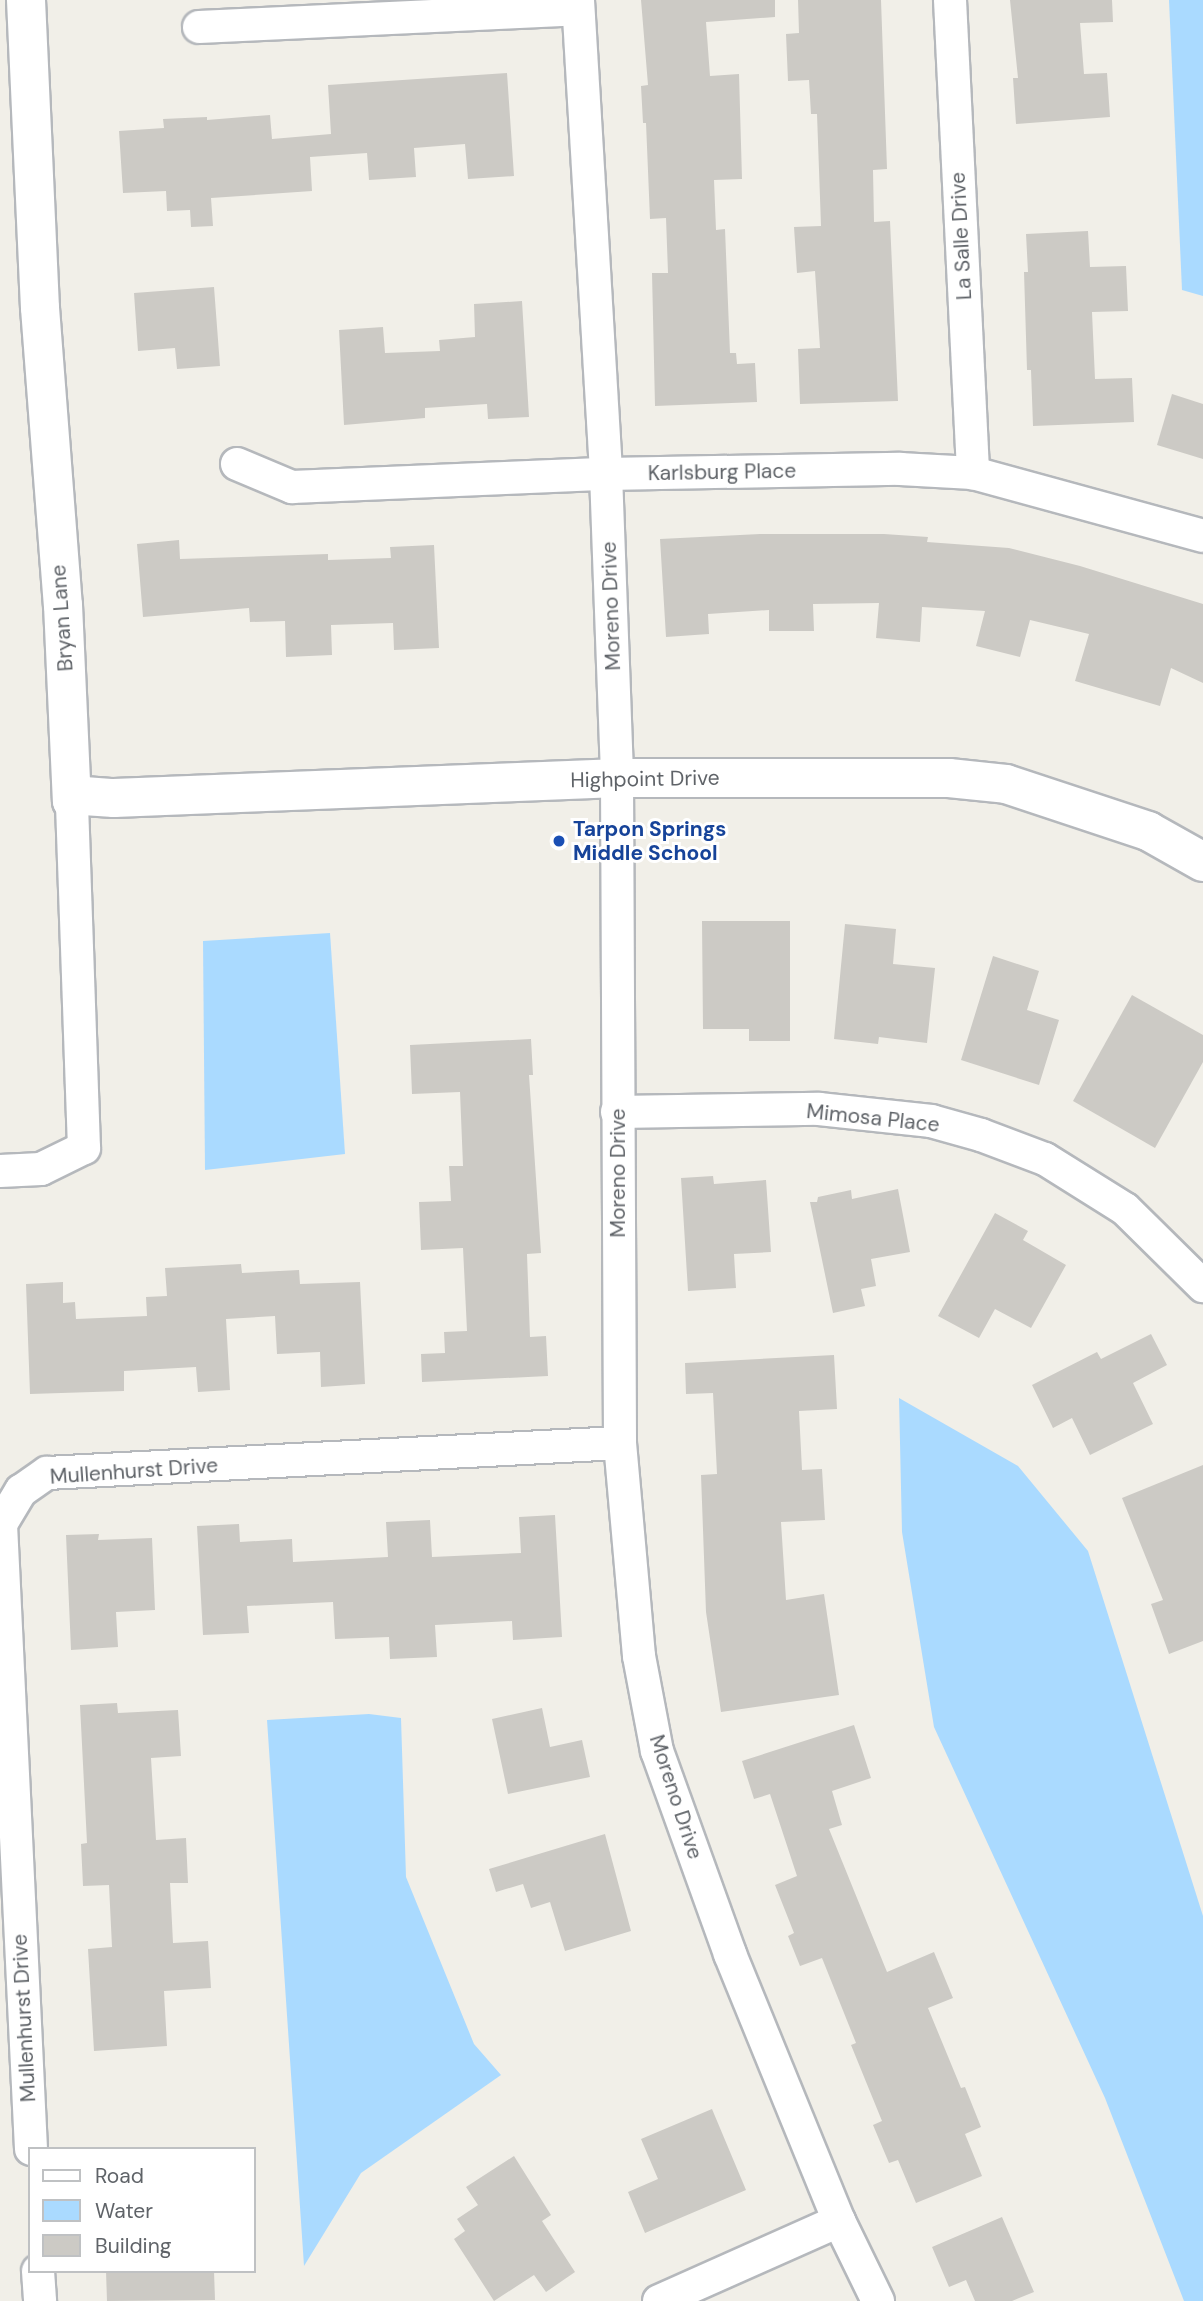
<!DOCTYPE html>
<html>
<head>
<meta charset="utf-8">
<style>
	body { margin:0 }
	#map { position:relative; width:1203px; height:2301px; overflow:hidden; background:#f1efe8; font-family:"DM Sans",sans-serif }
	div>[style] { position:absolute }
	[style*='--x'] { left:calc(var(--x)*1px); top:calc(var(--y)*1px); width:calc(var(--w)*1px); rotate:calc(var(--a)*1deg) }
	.water>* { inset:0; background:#aadaff }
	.building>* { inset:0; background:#cccac5 }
	.roads { filter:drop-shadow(2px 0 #b5b8bc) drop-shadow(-2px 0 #b5b8bc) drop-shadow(0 2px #b5b8bc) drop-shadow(0 -2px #b5b8bc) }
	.minor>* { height:32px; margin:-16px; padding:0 16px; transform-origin:16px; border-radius:16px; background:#fff }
	.tertiary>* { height:38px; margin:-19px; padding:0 19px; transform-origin:19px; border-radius:19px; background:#fff }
	.dots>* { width:19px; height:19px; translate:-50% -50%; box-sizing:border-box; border:4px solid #fff; border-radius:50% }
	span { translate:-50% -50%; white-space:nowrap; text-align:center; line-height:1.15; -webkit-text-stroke:6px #fff; paint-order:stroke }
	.street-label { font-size:21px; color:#5f6368 }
	.transit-label { font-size:21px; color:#164399; font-weight:700 }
	.left { translate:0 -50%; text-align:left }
	.legend { position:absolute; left:28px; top:2147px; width:228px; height:126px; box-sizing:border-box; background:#fff; border:2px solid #bfc1c3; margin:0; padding:9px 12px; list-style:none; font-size:21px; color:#5f6368 }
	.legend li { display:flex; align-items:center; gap:14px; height:35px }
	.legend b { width:35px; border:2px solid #bfc1c3 }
</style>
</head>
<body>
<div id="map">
	<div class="water">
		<div style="clip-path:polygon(1169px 0,1203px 0,1203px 296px,1182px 290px)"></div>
		<div style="clip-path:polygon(330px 933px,345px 1154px,205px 1170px,203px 941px)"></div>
		<div style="clip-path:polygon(899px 1398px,1018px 1466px,1088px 1551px,1203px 1916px,1203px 2301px,1184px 2301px,1105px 2098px,934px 1727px,902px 1532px)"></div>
		<div style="clip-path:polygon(369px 1714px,401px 1718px,406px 1877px,474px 2044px,501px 2075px,361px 2173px,304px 2266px,267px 1720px)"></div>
	</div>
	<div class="building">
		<div style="clip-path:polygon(641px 0,775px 0,775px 17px,706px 22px,710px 76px,739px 74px,742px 179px,714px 180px,716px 230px,725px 229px,730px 353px,736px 353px,737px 364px,755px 363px,757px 402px,655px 406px,652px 273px,668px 273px,666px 218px,650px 219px,646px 123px,643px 123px,641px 86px,648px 85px)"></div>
		<div style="clip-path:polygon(798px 0,881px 0,887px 169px,873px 170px,874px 222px,890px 221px,898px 401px,800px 404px,798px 349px,820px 348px,815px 271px,797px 273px,794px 227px,821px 226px,817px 114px,811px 114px,809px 80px,788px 81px,786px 34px,799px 33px)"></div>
		<div style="clip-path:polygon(1010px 0,1112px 0,1113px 22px,1080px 23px,1084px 74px,1107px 73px,1110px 117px,1016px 124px,1013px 78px,1018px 78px)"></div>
		<div style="clip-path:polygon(507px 73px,514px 176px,468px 179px,465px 144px,414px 148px,416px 177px,369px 180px,367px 153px,310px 157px,312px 191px,211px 198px,213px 226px,191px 227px,190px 210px,167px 211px,166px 191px,123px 193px,119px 131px,164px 128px,163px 119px,207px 117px,207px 120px,270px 115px,272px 139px,331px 134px,328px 85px)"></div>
		<div style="clip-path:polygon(1088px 231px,1090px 267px,1126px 266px,1128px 311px,1092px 312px,1095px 379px,1132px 378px,1134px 422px,1033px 426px,1031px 370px,1027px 370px,1024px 272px,1028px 272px,1026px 234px)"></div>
		<div style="clip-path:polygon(214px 287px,220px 366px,177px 369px,175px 348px,138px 351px,134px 293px)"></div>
		<div style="clip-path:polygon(522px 301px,529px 417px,488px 419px,487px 404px,425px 408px,425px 418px,344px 425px,339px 330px,383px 327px,385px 353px,440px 351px,439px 340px,475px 337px,474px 304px)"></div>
		<div style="clip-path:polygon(1172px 394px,1203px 404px,1203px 459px,1157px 445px)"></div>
		<div style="clip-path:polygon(760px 534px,884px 534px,928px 537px,927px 542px,1009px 548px,1080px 566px,1203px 604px,1203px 683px,1171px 668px,1160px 706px,1075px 681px,1089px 634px,1030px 620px,1020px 657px,976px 646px,985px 611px,922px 607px,920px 642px,876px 638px,879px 603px,813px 604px,814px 631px,769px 631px,769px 610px,708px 614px,709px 634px,666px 637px,660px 539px)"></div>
		<div style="clip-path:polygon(179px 540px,180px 559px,328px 554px,328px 560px,391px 558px,390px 547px,434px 545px,439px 648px,394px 650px,393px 623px,331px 625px,332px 655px,286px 657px,285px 621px,250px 622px,249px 608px,143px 617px,137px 544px)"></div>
		<div style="clip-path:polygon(702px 921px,790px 921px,790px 1041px,749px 1041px,749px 1029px,703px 1029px)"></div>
		<div style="clip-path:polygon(845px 924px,896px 929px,893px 964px,935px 968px,927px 1043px,879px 1037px,878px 1044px,834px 1039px)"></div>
		<div style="clip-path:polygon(993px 956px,1039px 971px,1027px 1010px,1059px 1020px,1039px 1085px,961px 1060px)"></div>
		<div style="clip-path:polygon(1132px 995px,1203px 1035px,1203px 1062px,1155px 1148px,1073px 1101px)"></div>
		<div style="clip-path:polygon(531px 1039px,533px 1075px,529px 1075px,541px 1253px,527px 1254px,530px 1337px,546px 1336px,548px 1376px,422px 1382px,421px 1354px,445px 1353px,444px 1332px,467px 1331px,463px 1248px,421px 1250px,419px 1202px,451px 1201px,449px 1166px,463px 1166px,460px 1092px,412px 1094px,410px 1045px)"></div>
		<div style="clip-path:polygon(713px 1176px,714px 1184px,766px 1180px,771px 1252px,734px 1254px,736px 1288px,688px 1291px,681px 1178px)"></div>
		<div style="clip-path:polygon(898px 1189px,910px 1252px,871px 1259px,876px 1286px,861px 1289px,865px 1306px,833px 1313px,810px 1202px,817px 1202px,818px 1197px,851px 1190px,852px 1199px)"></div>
		<div style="clip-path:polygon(995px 1213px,1028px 1231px,1023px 1240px,1066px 1265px,1031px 1328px,995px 1309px,979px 1338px,938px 1316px)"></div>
		<div style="clip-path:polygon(241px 1264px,242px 1273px,299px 1270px,300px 1284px,360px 1282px,365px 1384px,321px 1387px,320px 1352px,277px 1354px,275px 1316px,226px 1319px,230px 1390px,198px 1392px,196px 1367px,124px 1371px,124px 1391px,30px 1394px,26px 1284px,63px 1282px,63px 1303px,75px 1302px,76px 1319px,147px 1316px,146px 1297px,167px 1296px,165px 1268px)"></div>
		<div style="clip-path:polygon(1151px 1334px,1167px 1365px,1133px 1383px,1153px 1424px,1090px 1455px,1072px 1418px,1053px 1428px,1032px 1385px,1097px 1352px,1101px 1359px)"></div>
		<div style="clip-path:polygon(834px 1355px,837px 1409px,799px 1411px,802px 1470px,822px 1469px,825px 1520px,781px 1522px,786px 1600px,824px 1594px,839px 1695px,721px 1712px,706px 1612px,701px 1475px,717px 1474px,713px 1393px,686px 1394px,685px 1363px)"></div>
		<div style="clip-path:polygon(1203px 1465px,1203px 1641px,1169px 1654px,1151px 1604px,1163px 1600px,1122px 1498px)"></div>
		<div style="clip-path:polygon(555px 1515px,562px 1637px,513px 1640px,512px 1621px,435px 1625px,437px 1657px,390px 1659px,389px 1637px,335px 1639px,333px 1602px,247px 1606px,249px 1633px,203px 1635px,197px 1526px,239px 1524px,240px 1542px,292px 1539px,293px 1562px,388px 1557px,386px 1522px,430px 1520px,432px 1557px,521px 1553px,519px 1517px)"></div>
		<div style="clip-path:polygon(99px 1534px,98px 1540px,152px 1538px,155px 1610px,116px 1612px,118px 1647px,71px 1650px,66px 1535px)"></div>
		<div style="clip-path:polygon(117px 1703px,118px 1713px,178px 1710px,181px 1756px,151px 1758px,156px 1840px,186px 1838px,188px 1883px,170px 1883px,173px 1943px,208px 1941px,211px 1988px,164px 1991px,167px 2046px,94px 2051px,88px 1949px,112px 1947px,109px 1885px,83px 1886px,81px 1844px,87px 1843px,80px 1705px)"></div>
		<div style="clip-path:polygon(542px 1708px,550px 1747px,582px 1740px,590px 1777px,508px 1794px,492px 1719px)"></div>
		<div style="clip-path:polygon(854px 1725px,871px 1778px,832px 1791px,842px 1825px,829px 1829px,887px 1972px,934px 1952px,953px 1998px,928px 2008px,961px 2088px,965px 2087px,981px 2127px,965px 2134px,982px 2176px,916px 2203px,898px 2160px,889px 2163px,873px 2125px,882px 2121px,851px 2045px,856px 2043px,822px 1958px,800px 1966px,788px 1936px,794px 1933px,775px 1885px,797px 1876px,770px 1794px,754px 1799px,742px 1761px)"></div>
		<div style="clip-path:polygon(605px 1834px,631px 1931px,565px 1951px,550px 1902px,531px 1908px,523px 1884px,496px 1892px,489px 1869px)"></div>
		<div style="clip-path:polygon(712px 2109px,746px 2190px,645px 2233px,628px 2192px,658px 2179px,641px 2139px)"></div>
		<div style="clip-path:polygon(514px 2156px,551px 2215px,542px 2221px,575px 2272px,546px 2292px,534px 2275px,494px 2301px,454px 2239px,465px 2231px,457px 2219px,478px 2205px,466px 2187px)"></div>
		<div style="clip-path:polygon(1002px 2217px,1034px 2292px,1012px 2301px,975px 2301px,966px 2280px,949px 2287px,932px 2247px)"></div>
		<div style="clip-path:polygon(106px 2271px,214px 2271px,215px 2300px,107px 2301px)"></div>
	</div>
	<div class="roads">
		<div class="minor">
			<div style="--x:578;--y:0;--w:475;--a:86.6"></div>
			<div style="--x:606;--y:474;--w:304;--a:87.9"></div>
			<div style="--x:617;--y:778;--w:665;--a:89.74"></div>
			<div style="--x:620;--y:1443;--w:214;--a:84.9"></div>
			<div style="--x:639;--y:1656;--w:97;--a:79.3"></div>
			<div style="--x:657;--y:1751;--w:216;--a:70.2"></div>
			<div style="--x:730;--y:1954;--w:288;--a:67.8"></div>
			<div style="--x:839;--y:2221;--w:89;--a:64"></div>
			<div style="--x:950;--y:0;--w:474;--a:87.2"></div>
			<div style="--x:199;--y:27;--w:379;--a:-2.7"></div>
			<div style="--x:237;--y:464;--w:60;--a:22.7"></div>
			<div style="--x:292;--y:487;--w:314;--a:-2.4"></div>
			<div style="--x:606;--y:474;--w:294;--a:-1"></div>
			<div style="--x:900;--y:469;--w:73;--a:3.1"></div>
			<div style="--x:973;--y:473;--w:238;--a:15.3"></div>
			<div style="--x:617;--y:1112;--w:202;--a:-0.9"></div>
			<div style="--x:819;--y:1109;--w:113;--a:6.1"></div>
			<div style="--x:931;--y:1121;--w:52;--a:15.6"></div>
			<div style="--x:981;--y:1135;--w:68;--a:20.6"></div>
			<div style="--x:1045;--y:1159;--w:94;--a:32"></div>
			<div style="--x:1125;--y:1209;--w:110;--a:44.6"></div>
			<div style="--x:0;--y:1171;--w:41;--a:-2.8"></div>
			<div style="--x:41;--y:1169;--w:48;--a:-26"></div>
			<div style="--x:84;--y:1148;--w:347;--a:-92"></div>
			<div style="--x:31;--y:2149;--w:626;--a:-92.75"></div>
			<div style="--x:1;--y:1524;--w:39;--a:-59"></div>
			<div style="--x:21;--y:1491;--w:32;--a:-35"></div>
			<div style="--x:47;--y:1473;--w:574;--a:-3"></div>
			<div style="--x:38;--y:2271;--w:30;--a:86"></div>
			<div style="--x:659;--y:2301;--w:197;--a:-24"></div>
		</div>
		<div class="tertiary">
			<div style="--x:26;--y:0;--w:308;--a:87.4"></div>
			<div style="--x:40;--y:308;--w:298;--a:85.6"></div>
			<div style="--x:63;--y:605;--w:196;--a:87.4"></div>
			<div style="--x:72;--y:801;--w:13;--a:-23"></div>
			<div style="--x:84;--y:796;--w:30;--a:4"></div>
			<div style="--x:114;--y:798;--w:503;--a:-2.28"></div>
			<div style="--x:617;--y:778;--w:332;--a:0"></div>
			<div style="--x:949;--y:778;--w:57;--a:6"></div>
			<div style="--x:1006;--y:784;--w:150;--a:18.3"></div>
			<div style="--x:1148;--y:831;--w:63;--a:29.4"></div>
		</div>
	</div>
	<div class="dots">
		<div style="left:559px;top:841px;background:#1a4fb4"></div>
	</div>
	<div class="street-label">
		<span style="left:961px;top:236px;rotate:-93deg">La Salle Drive</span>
		<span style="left:722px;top:472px;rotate:-1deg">Karlsburg Place</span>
		<span style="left:611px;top:606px;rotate:-92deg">Moreno Drive</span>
		<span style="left:62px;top:618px;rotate:-94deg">Bryan Lane</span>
		<span style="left:645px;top:779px;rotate:-1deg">Highpoint Drive</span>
		<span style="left:873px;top:1118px;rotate:6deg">Mimosa Place</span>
		<span style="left:618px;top:1173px;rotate:-90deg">Moreno Drive</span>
		<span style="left:134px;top:1471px;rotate:-4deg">Mullenhurst Drive</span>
		<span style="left:676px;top:1797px;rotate:72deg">Moreno Drive</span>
		<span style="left:24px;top:2018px;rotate:-93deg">Mullenhurst Drive</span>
	</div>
	<div class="transit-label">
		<span class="left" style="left:573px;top:841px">Tarpon Springs<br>Middle School</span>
	</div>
	<ul class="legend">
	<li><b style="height:9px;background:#fff"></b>Road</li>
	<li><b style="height:19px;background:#aadaff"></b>Water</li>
	<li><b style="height:19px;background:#cccac5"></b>Building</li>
	</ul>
</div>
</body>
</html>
